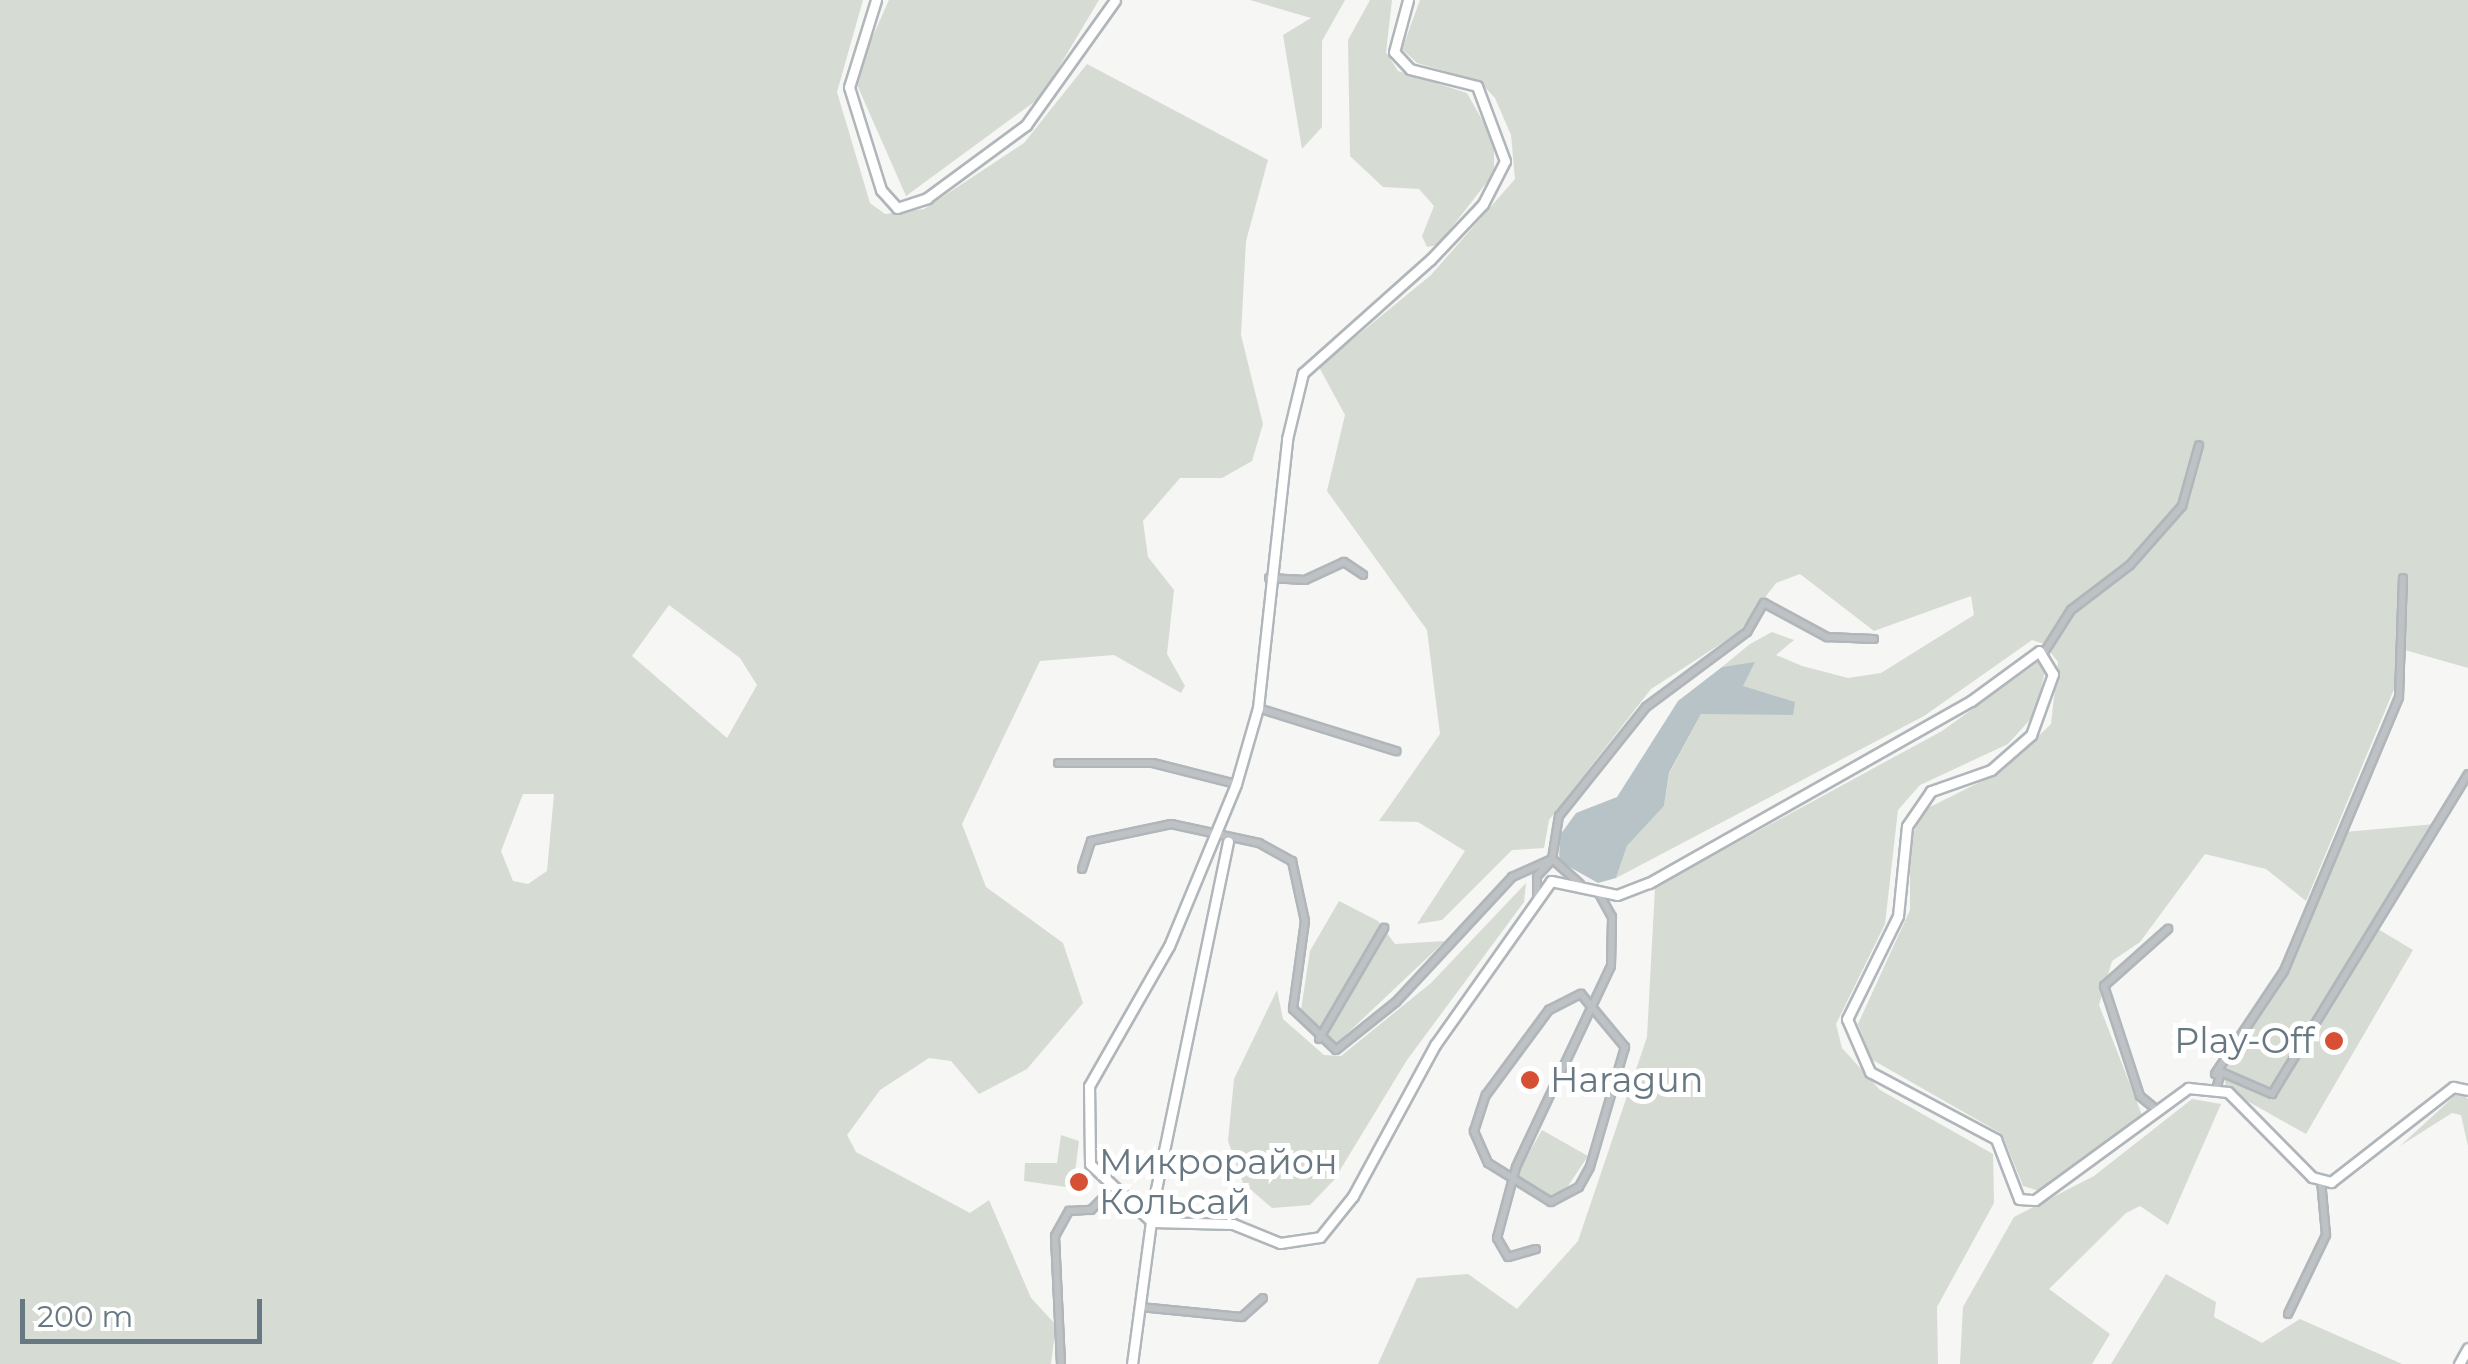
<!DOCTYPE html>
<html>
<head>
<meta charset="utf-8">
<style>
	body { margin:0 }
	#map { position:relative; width:2468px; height:1364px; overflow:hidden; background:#f6f6f4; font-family:Montserrat,sans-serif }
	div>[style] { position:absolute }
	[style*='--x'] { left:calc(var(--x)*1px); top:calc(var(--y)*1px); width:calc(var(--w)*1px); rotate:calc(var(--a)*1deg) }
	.green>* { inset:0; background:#d6dbd3 }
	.water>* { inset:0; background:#b7c3c7 }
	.roads { filter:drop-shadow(2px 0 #b0b6ba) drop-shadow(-2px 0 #b0b6ba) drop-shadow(0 2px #b0b6ba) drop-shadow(0 -2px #b0b6ba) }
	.street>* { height:6px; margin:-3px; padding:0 3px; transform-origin:3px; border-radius:3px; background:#bec2c5 }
	.secondary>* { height:9px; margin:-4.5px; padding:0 4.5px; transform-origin:4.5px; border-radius:4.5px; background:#fff }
	.dots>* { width:28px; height:28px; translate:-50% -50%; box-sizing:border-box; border:5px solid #fff; border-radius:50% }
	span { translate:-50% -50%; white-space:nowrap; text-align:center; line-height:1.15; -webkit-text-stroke:10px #fff; paint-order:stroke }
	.poi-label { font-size:35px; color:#687882 }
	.right { translate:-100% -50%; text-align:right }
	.left { translate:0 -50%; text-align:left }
	.scale { position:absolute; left:20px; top:1299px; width:242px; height:45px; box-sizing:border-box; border:5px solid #687882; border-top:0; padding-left:12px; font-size:30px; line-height:35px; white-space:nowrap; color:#687882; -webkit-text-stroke:8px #fff; paint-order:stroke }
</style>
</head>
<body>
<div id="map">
	<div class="green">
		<div style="clip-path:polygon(evenodd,0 0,863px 0,837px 92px,870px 203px,885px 214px,924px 209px,1024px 143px,1087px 64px,1268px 160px,1246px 241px,1241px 335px,1263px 424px,1252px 461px,1222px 478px,1180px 478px,1143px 521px,1148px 557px,1174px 590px,1167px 654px,1185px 686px,1181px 693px,1114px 655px,1040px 661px,962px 824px,986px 887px,1063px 943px,1083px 1003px,1027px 1069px,979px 1094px,951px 1061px,929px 1058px,880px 1090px,847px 1135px,856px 1152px,970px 1213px,989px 1200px,1031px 1298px,1056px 1325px,1051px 1364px,0 1364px,0 0,669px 605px,740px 658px,757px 685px,727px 738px,632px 656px,669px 605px,0 0,523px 794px,554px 794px,547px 871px,528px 884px,513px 881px,501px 851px,523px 794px)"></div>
		<div style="clip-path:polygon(889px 0,1099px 0,1041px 97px,906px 196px,854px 78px)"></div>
		<div style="clip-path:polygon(1250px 0,1345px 0,1322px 41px,1322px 127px,1302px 149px,1283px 35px,1311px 18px)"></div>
		<div style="clip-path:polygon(1370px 0,1392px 0,1386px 52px,1398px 71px,1467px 93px,1494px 141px,1494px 173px,1438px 245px,1427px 247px,1422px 236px,1434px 206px,1419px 189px,1383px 187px,1350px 156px,1348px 40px)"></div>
		<div style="clip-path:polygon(1420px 0,2468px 0,2468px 668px,2405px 650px,2404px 607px,2397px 682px,2306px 901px,2266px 869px,2205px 854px,2140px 942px,2112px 961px,2099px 1005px,2142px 1115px,2043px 1192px,2023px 1186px,2002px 1134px,1871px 1059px,1858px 1024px,1910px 910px,1910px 840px,1924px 810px,2002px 771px,2051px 724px,2058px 662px,2044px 644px,2032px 640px,1924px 716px,1616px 878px,1627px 846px,1664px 806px,1669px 774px,1701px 714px,1765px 712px,1742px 687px,1754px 663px,1722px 667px,1750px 644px,1772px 632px,1794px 640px,1776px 655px,1802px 666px,1848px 678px,1881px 673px,1974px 615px,1971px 596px,1874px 631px,1800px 574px,1776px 583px,1739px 632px,1651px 689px,1549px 820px,1544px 848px,1512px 850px,1442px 920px,1417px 924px,1465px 851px,1418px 822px,1379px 821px,1440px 734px,1427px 630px,1327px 491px,1345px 415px,1319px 367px,1431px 275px,1515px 179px,1511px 135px,1495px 98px,1479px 81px,1417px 63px,1402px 49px)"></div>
		<div style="clip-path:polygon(2038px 662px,2045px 671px,2036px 713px,2008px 744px,1920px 785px,1898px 810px,1885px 924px,1836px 1024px,1842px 1048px,1880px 1090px,1993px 1154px,1994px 1203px,1937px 1307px,1938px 1364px,1378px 1364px,1417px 1278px,1468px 1274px,1517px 1309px,1578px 1241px,1647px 1037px,1655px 887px,1942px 731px)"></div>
		<div style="clip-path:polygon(2436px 824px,2269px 1098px,2219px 1068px,2258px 1020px,2344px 832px)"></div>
		<div style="clip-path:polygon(1526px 883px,1524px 902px,1407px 1060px,1334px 1180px,1310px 1205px,1272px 1208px,1243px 1183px,1228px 1141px,1234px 1079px,1277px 990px,1283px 1019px,1324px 1055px,1341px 1056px,1431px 983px)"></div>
		<div style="clip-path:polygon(1339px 901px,1378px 921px,1395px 944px,1445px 941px,1336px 1044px,1300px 1016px,1310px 951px)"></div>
		<div style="clip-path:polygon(2373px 926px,2413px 950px,2306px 1134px,2226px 1089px,2224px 1076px,2272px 1100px)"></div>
		<div style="clip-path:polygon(2460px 1091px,2468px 1099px,2468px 1146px,2461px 1115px,2452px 1113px,2400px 1146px)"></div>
		<div style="clip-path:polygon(2192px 1099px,2221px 1104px,2168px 1225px,2140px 1206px,2126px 1213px,2049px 1289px,2110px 1334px,2092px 1364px,1960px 1364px,1963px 1307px,2014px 1217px,2094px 1176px)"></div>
		<div style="clip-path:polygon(1542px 1130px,1588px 1156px,1566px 1189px,1550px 1196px,1514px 1179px)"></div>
		<div style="clip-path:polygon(1061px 1135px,1079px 1141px,1073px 1188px,1024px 1181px,1025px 1163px,1057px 1163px)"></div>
		<div style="clip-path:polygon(2166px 1274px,2216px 1302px,2214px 1317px,2262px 1343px,2300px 1319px,2402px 1364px,2111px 1364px)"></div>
	</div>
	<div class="water">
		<div style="clip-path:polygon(1755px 662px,1743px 686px,1795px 702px,1793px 715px,1701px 714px,1669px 773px,1664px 806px,1627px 846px,1616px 878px,1598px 883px,1559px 861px,1560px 835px,1576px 813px,1617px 797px,1678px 701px,1722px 667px)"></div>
	</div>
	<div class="roads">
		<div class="street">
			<div style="--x:1269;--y:578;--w:36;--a:3"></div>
			<div style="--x:1305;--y:580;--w:43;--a:-24.8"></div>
			<div style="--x:1344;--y:562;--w:23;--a:34"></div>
			<div style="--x:2045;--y:651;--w:49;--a:-57.6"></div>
			<div style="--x:2071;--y:610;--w:74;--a:-37.3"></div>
			<div style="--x:2130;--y:565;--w:79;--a:-48.6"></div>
			<div style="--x:2182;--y:506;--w:63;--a:-74.4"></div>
			<div style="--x:1258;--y:708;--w:145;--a:17.3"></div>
			<div style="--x:1058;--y:763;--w:95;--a:0"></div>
			<div style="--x:1153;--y:763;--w:86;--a:14.2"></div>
			<div style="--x:1082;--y:869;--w:29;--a:-72"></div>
			<div style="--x:1091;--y:841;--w:82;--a:-12"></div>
			<div style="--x:1171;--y:824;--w:90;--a:12.2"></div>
			<div style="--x:1259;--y:843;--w:38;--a:29"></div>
			<div style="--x:1292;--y:861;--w:61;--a:77.8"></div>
			<div style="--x:1305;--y:921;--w:89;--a:97.8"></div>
			<div style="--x:1293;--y:1009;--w:59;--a:43.6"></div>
			<div style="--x:1336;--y:1050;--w:77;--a:-38.7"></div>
			<div style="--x:1396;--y:1002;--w:171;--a:-47.1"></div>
			<div style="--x:1512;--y:877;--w:44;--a:-24.2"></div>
			<div style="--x:1580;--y:884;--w:38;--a:-138"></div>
			<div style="--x:1552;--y:859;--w:44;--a:-80.8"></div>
			<div style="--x:1559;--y:816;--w:139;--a:-51.4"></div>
			<div style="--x:1646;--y:707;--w:126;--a:-36.6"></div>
			<div style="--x:1747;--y:632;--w:34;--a:-60"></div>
			<div style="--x:1764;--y:603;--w:72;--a:28.4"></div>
			<div style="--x:1827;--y:637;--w:47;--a:2.4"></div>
			<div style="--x:1537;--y:900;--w:24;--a:-90"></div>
			<div style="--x:1537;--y:876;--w:22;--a:-47"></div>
			<div style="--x:1581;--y:994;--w:69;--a:50.3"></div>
			<div style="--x:1625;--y:1047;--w:125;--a:106.3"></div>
			<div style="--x:1590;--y:1167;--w:23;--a:119"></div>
			<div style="--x:1579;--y:1187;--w:32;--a:152"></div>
			<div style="--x:1551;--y:1202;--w:74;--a:-148.2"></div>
			<div style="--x:1488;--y:1163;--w:35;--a:-114"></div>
			<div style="--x:1474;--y:1131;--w:38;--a:-72"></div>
			<div style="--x:1486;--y:1095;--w:106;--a:-53.5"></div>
			<div style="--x:1549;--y:1010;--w:36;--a:-27"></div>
			<div style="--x:1319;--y:1039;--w:129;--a:-59.6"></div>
			<div style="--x:2215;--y:1074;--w:124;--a:-56.2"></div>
			<div style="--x:2284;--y:971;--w:297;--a:-67.2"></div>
			<div style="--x:2399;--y:697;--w:119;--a:-88.1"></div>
			<div style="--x:2217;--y:1086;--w:15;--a:-74"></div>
			<div style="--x:2221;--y:1072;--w:56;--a:23.3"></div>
			<div style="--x:2272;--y:1094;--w:375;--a:-58.5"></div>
			<div style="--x:2157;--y:1110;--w:22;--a:-141"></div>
			<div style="--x:2140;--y:1096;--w:116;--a:-108.1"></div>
			<div style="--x:2104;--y:986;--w:86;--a:-41.7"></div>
			<div style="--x:1536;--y:1249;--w:29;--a:164"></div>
			<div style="--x:1508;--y:1257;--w:22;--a:-120"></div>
			<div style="--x:1497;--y:1238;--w:73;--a:-75"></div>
			<div style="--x:1516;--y:1167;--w:222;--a:-64.7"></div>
			<div style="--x:1611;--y:966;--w:49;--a:-88.8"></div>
			<div style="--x:1612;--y:917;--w:29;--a:-119"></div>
			<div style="--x:1140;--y:1307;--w:102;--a:5.6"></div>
			<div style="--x:1242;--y:1317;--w:28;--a:-42"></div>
			<div style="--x:2288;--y:1314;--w:88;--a:-64.3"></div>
			<div style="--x:2326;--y:1235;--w:55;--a:-95.2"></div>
			<div style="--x:1061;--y:1364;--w:128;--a:-92.7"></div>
			<div style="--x:1055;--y:1236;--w:29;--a:-61"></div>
			<div style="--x:1069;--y:1211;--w:22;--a:-3"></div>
			<div style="--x:1091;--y:1210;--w:28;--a:-45"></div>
		</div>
		<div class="secondary">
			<div style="--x:876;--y:0;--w:91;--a:107.2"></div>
			<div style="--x:849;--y:87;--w:108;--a:72.7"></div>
			<div style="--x:881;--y:190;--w:24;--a:48"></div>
			<div style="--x:897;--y:208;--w:32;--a:-18"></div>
			<div style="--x:927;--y:198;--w:123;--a:-36.4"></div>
			<div style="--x:1026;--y:125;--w:153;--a:-54.5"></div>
			<div style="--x:1152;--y:1222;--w:81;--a:1.4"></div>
			<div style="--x:1233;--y:1224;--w:51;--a:22"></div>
			<div style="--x:1280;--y:1243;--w:40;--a:-8.5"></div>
			<div style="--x:1320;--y:1237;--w:53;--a:-51.2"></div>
			<div style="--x:1353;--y:1196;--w:172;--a:-61.5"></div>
			<div style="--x:1435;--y:1045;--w:201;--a:-54.7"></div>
			<div style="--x:1551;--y:881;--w:67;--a:12"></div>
			<div style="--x:1617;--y:895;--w:34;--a:-21"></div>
			<div style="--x:1649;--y:883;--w:370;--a:-29.5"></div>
			<div style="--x:1971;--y:701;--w:84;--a:-36.3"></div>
			<div style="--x:2039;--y:651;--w:27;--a:59"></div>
			<div style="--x:2053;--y:674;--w:65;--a:109.8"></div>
			<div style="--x:2031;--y:735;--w:53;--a:138.8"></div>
			<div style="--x:1991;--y:770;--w:64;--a:160.7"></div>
			<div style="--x:1931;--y:791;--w:42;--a:124.4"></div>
			<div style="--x:1907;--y:826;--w:90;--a:95.7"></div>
			<div style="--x:1898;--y:916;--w:115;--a:116.3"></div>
			<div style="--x:1847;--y:1019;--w:58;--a:66.5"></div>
			<div style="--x:1870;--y:1072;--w:143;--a:28"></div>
			<div style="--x:1996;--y:1139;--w:64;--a:69"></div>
			<div style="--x:2019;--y:1199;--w:16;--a:4"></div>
			<div style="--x:2035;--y:1200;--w:190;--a:-36.2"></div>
			<div style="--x:2188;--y:1088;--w:40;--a:5.7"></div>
			<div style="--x:2228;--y:1092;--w:120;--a:45.3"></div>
			<div style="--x:2312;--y:1177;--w:20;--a:15"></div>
			<div style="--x:2331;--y:1182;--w:155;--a:-37.9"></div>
			<div style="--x:2453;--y:1087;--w:15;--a:11"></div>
			<div style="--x:1152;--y:1222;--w:85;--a:-136.9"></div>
			<div style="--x:1090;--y:1164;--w:78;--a:-90.7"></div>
			<div style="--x:1089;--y:1086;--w:161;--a:-60.3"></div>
			<div style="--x:1169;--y:946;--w:175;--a:-67.5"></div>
			<div style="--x:1236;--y:784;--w:79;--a:-73.9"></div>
			<div style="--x:1258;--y:708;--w:271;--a:-83.8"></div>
			<div style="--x:1287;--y:439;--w:68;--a:-76.4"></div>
			<div style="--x:1303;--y:373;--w:170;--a:-41.7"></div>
			<div style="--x:1430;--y:260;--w:77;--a:-46.6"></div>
			<div style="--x:1483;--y:204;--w:48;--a:-62.9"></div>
			<div style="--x:1505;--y:161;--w:80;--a:-110.5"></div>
			<div style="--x:1477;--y:86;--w:69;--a:-165.8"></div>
			<div style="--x:1410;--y:69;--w:23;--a:-133"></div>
			<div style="--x:1394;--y:52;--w:54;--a:-74.9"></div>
			<div style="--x:1132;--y:1364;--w:166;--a:-82.4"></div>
			<div style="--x:1154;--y:1199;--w:365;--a:-78.3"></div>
			<div style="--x:2459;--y:1364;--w:18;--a:-61"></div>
		</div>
	</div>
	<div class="dots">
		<div style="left:2334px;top:1041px;background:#d55035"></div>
		<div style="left:1530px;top:1080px;background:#d55035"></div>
		<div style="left:1079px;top:1182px;background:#d55035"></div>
	</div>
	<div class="poi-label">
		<span class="right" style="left:2314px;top:1041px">Play-Off</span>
		<span class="left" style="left:1550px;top:1080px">Haragun</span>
		<span class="left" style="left:1099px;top:1182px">Микрорайон<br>Кольсай</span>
	</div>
	<div class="scale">200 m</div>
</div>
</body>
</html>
